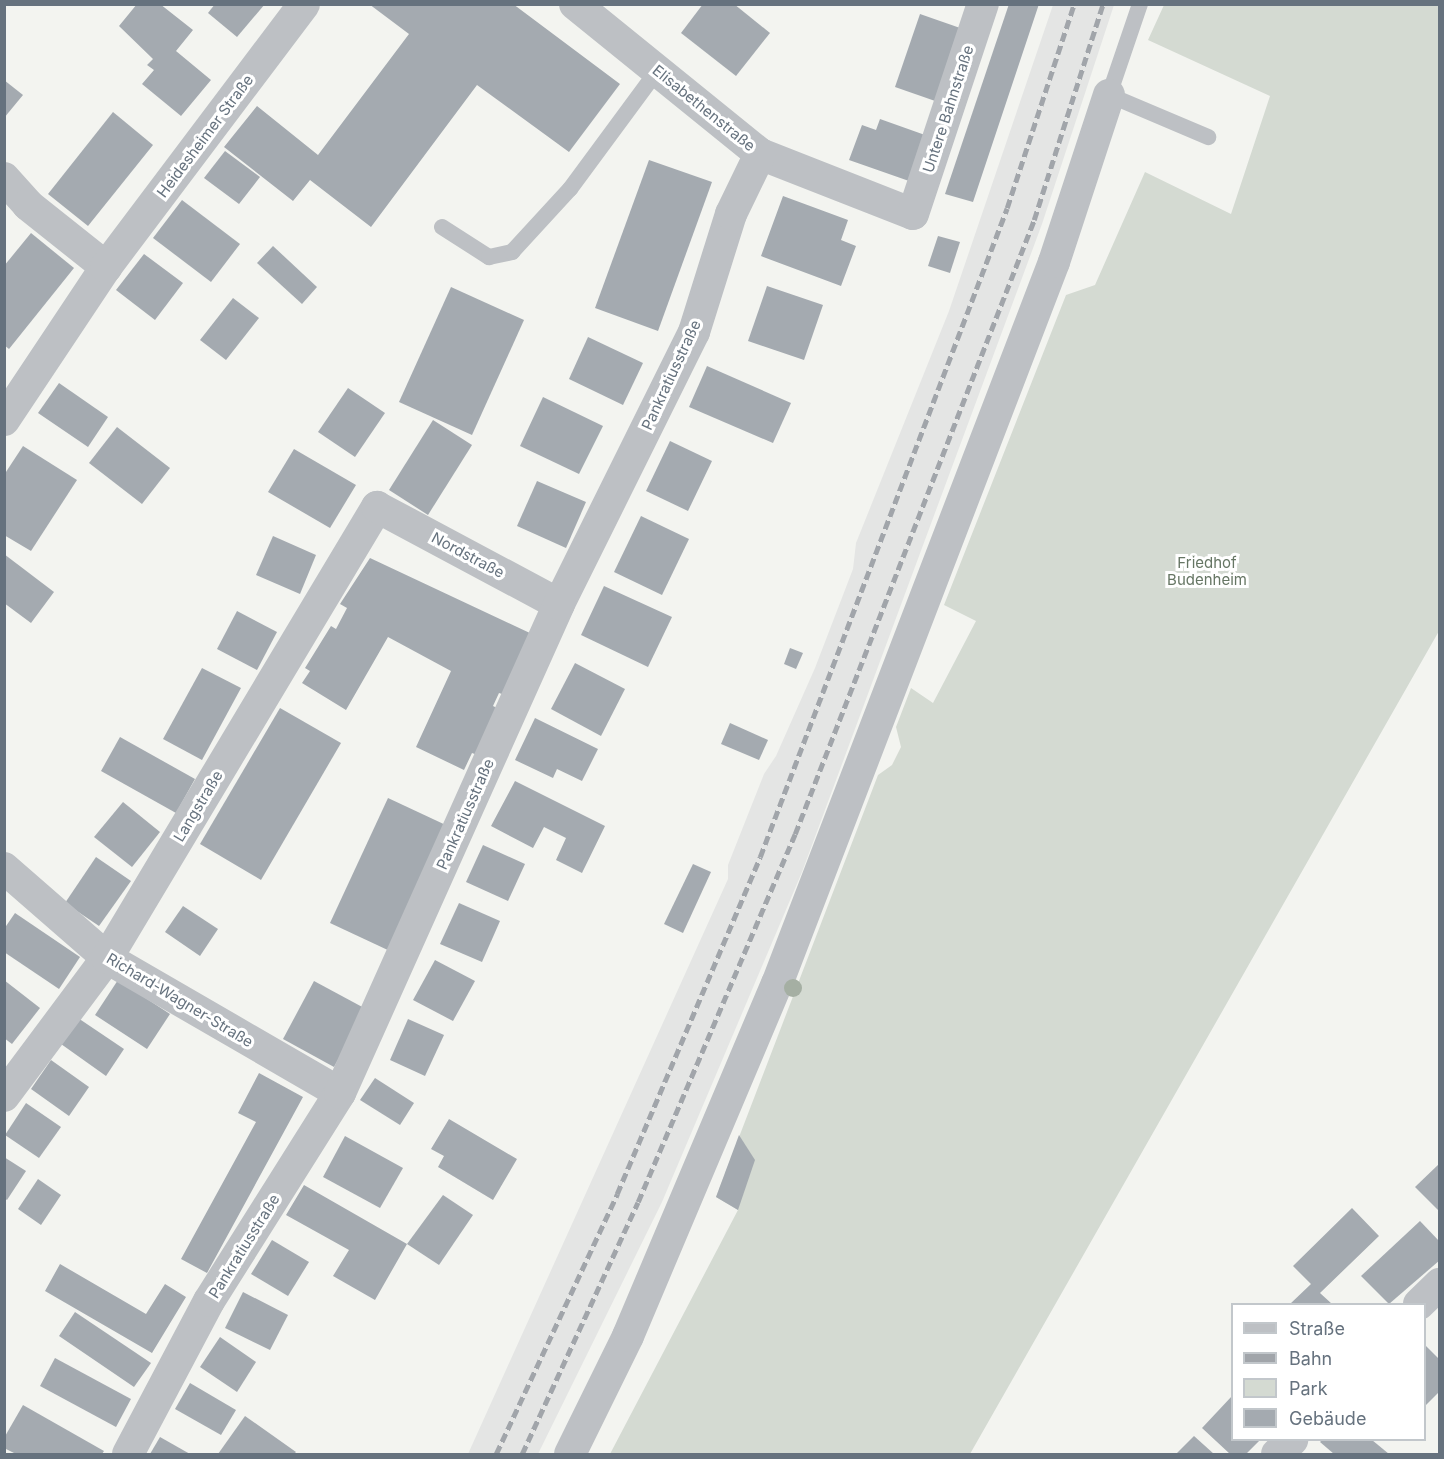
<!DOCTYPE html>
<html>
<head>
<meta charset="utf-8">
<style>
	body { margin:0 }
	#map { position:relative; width:1444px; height:1459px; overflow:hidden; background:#f3f4f0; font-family:Inter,sans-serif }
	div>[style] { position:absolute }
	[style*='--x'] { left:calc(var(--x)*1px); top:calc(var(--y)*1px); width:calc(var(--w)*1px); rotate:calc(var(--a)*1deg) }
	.built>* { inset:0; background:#e4e5e4 }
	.green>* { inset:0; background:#d4dad2 }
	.building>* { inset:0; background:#a4aab0 }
	.service>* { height:16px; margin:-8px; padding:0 8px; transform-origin:8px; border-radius:8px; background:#bdc0c4 }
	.minor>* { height:32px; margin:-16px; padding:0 16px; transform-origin:16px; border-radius:16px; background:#bdc0c4 }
	.rail>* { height:4.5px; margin-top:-2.25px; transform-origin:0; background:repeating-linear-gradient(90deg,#a1a5aa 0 9px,transparent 0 13.5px) }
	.trees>* { width:18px; height:18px; margin:-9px; border-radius:50%; background:#a5afa3 }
	span { translate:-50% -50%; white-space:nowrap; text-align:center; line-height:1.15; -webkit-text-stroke:6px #fff; paint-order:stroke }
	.street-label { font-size:15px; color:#66727e }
	.park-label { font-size:15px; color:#667664 }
	.frame { position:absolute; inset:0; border:6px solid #66727e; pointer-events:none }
	.legend { position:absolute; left:1231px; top:1303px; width:195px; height:138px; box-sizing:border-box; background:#fff; border:2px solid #c2c7cb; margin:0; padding:8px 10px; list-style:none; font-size:18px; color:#66727e }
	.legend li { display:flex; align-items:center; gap:12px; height:30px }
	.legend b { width:30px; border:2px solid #c2c7cb }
</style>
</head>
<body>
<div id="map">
	<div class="built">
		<div style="clip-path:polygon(1053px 5px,1114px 5px,1042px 224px,802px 872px,662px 1202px,538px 1454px,468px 1454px,728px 879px,728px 865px,764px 774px,776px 756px,815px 668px,853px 569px,856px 543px,949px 311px)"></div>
	</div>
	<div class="green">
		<div style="clip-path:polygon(1164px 5px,1439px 5px,1439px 631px,970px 1454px,610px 1454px,738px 1210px,716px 1197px,878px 775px,892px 765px,901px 747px,896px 727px,911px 688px,933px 703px,976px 621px,944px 605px,1066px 295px,1095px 285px,1145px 172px,1231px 214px,1270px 96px,1148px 40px)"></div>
	</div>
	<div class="building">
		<div style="clip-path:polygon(137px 4px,160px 4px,193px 30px,176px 51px,211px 80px,181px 116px,142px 84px,154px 70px,147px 65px,153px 59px,119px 26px)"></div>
		<div style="clip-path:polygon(215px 4px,265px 4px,237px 37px,208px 13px)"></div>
		<div style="clip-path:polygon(369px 4px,513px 4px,620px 84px,569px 152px,477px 85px,371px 227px,310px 180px,293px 201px,224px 147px,257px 106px,318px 155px,409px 34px)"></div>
		<div style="clip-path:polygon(703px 4px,734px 4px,770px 33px,736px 76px,681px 33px)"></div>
		<div style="clip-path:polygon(1009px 4px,1039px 4px,973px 202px,945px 194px)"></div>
		<div style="clip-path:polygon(920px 14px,963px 29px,938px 102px,895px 87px)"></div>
		<div style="clip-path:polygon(4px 80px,23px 95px,4px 118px)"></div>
		<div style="clip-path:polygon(113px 112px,153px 145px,88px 226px,48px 194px)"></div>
		<div style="clip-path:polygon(880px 119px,925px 135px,909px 181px,849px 160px,862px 125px,876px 130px)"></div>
		<div style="clip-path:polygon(225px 151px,260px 177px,239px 204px,204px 178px)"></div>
		<div style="clip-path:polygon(649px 160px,712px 182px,658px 331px,595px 308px)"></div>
		<div style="clip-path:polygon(783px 196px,848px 220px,841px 240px,856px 246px,841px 286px,761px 256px)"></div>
		<div style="clip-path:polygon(182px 200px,240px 244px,211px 282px,153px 238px)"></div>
		<div style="clip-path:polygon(31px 233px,74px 268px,9px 349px,4px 345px,4px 266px)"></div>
		<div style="clip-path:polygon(938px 236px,960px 242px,950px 273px,928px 266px)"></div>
		<div style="clip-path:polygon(273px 246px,317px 287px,302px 304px,257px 263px)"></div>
		<div style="clip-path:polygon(144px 254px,183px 283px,155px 320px,116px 290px)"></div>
		<div style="clip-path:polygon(767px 286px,823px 305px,804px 360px,748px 341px)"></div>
		<div style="clip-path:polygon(451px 287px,524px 320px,472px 435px,399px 402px)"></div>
		<div style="clip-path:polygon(233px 298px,259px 318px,226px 360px,200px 340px)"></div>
		<div style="clip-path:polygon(588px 337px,643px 363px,623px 405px,569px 379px)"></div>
		<div style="clip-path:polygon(707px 366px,791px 403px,773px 443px,689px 407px)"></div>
		<div style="clip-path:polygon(59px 383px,108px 417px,88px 447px,38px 413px)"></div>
		<div style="clip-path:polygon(348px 388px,385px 413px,355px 457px,318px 432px)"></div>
		<div style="clip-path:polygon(543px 397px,603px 426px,579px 474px,520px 446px)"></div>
		<div style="clip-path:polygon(433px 420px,472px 445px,428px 515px,389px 490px)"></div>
		<div style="clip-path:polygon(117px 427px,170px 468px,142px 504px,89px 463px)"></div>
		<div style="clip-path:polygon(670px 441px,712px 461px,688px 511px,646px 491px)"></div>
		<div style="clip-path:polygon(23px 446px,77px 480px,31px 551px,4px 535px,4px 475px)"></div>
		<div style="clip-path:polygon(294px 449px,356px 485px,330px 528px,268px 492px)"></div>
		<div style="clip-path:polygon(537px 481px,586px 502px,566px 548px,517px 526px)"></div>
		<div style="clip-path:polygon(641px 516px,689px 539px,662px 595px,614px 572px)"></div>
		<div style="clip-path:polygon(273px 536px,316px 555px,300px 594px,256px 575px)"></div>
		<div style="clip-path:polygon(4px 554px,54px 592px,31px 623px,4px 603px)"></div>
		<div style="clip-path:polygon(370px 558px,532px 634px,505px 695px,499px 693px,493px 706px,501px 710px,480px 756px,472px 753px,464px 770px,416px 747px,451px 671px,388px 637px,346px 710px,302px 683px,310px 671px,305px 668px,331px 626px,336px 629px,347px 608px,340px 604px)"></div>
		<div style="clip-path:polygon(604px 586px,672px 617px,648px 667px,581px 635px)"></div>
		<div style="clip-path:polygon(237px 611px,277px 632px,257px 670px,217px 649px)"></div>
		<div style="clip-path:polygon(790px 648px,803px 653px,796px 669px,784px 664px)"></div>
		<div style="clip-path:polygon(575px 663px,625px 689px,601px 736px,551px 709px)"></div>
		<div style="clip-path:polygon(202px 668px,241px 688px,202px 760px,163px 739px)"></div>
		<div style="clip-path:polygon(280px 708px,341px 743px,261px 880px,200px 844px)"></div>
		<div style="clip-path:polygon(535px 718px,598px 749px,582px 781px,557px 769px,553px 778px,515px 760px)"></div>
		<div style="clip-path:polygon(730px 723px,768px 740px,759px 760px,721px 744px)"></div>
		<div style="clip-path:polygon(120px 737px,195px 779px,176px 813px,101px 771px)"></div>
		<div style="clip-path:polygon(515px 781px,605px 826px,582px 873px,556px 860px,566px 838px,544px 827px,533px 848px,491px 826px)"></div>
		<div style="clip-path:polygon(388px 798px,450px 827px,392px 952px,330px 923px)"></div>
		<div style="clip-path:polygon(123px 802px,160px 832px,132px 867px,94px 837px)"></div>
		<div style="clip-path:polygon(483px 845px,525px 864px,508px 901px,466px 882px)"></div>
		<div style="clip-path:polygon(96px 857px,131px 881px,99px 926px,65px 903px)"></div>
		<div style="clip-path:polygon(693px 864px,711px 872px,683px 933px,664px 924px)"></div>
		<div style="clip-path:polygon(459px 903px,500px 921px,482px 962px,440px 944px)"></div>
		<div style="clip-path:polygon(183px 906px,218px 929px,200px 956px,165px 932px)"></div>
		<div style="clip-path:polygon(15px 913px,80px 957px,59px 989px,4px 952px,4px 929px)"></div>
		<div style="clip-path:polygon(435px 960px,475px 981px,453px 1021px,413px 1000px)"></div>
		<div style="clip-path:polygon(4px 980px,40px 1008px,12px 1044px,4px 1038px)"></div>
		<div style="clip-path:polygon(118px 980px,170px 1014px,147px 1049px,95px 1015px)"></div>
		<div style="clip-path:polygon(314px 981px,366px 1009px,334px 1067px,283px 1039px)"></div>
		<div style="clip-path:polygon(78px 1018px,124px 1049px,106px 1076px,61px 1044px)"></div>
		<div style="clip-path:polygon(408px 1019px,444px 1035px,425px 1076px,390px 1060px)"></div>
		<div style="clip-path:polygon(51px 1060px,89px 1087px,69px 1116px,31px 1089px)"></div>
		<div style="clip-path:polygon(259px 1073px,303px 1097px,207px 1273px,181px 1259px,256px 1122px,238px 1113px)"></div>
		<div style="clip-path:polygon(375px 1078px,414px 1103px,400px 1125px,360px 1100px)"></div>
		<div style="clip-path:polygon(26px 1103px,61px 1127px,39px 1158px,5px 1135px)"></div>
		<div style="clip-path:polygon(449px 1119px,517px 1159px,493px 1200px,438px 1167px,444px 1156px,431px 1149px)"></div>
		<div style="clip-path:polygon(739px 1135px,755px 1160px,738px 1210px,716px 1197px)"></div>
		<div style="clip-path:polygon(345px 1136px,403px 1168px,380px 1208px,323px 1177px)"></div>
		<div style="clip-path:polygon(4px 1157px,26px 1171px,7px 1200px,4px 1198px)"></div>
		<div style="clip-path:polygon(1440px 1163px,1440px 1212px,1415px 1187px)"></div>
		<div style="clip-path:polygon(38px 1179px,61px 1195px,41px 1225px,18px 1209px)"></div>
		<div style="clip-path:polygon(304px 1185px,407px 1244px,375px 1300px,333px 1276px,349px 1250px,286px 1215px)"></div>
		<div style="clip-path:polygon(443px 1195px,473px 1215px,439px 1265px,407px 1244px)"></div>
		<div style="clip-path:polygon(1352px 1208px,1379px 1236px,1320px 1293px,1332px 1304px,1290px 1304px,1311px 1284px,1293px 1266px)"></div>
		<div style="clip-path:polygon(1420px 1221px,1440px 1242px,1440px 1260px,1389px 1304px,1361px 1276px)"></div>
		<div style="clip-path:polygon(272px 1240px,309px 1262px,288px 1296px,251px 1274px)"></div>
		<div style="clip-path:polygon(60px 1264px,146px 1314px,165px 1284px,186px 1297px,152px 1353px,45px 1291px)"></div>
		<div style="clip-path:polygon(243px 1292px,288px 1315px,270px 1350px,225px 1328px)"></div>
		<div style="clip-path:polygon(75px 1312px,151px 1363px,134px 1387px,59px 1336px)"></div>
		<div style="clip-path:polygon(220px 1337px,256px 1362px,237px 1392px,200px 1367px)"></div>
		<div style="clip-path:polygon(1425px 1345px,1440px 1360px,1440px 1391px,1425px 1406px)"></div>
		<div style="clip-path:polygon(55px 1358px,131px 1399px,116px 1427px,40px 1386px)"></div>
		<div style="clip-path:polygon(190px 1383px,236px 1410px,221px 1435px,175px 1409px)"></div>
		<div style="clip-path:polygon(1232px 1396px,1232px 1440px,1260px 1440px,1246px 1454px,1230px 1454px,1202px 1428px)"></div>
		<div style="clip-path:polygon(23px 1405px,104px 1451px,102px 1454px,16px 1454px,4px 1448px,4px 1438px)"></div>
		<div style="clip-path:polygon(245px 1416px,296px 1452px,294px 1454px,218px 1454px)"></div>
		<div style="clip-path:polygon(1194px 1436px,1214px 1454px,1176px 1454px)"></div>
		<div style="clip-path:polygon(160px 1437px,190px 1454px,150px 1454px)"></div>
		<div style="clip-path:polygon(1322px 1440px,1372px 1440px,1389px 1454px,1334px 1454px,1320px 1442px)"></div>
	</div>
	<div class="service">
		<div style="--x:1140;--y:4;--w:96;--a:108.8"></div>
		<div style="--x:1109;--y:95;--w:108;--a:23"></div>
		<div style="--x:442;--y:227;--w:56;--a:32.6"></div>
		<div style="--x:489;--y:257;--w:24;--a:-12"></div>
		<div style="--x:512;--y:252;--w:86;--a:-47.4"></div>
		<div style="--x:570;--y:189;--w:147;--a:-53.6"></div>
	</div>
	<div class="minor">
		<div style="--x:575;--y:4;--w:238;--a:39"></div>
		<div style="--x:760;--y:154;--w:164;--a:21.4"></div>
		<div style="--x:913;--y:214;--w:221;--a:-71.6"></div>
		<div style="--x:4;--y:178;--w:36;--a:48"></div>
		<div style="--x:28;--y:205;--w:100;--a:38.5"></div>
		<div style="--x:4;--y:420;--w:184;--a:-56.3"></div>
		<div style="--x:106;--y:267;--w:329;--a:-53"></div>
		<div style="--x:4;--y:868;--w:137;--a:41.1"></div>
		<div style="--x:107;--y:958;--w:269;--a:30.1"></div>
		<div style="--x:4;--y:1096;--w:172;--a:-53.3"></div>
		<div style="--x:107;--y:958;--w:526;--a:-59.09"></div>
		<div style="--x:377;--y:507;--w:206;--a:28.1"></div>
		<div style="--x:1419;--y:1304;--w:29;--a:-44"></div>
		<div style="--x:128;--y:1454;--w:173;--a:-62.1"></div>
		<div style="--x:209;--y:1301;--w:246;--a:-57.8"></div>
		<div style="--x:340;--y:1093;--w:536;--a:-65.87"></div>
		<div style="--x:559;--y:604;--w:304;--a:-63.6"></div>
		<div style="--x:694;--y:332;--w:124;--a:-72.6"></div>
		<div style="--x:731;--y:214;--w:67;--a:-64.2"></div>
		<div style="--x:570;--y:1454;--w:131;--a:-63.8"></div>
		<div style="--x:628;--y:1336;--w:382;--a:-67.1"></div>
		<div style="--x:777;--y:984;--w:773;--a:-69.01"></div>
		<div style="--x:1054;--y:262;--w:176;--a:-71.8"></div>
		<div style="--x:1277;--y:1454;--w:21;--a:-43"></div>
	</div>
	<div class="rail">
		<div style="--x:496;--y:1454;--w:287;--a:-65"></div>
		<div style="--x:617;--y:1194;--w:366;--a:-67"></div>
		<div style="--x:760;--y:857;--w:694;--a:-69.16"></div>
		<div style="--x:1007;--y:208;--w:215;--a:-71.8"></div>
		<div style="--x:522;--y:1454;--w:277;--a:-65.3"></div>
		<div style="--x:638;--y:1202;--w:400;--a:-66.9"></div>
		<div style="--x:795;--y:834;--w:659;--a:-68.73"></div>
		<div style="--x:1034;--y:220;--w:227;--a:-72.3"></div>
	</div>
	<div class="trees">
		<div style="left:793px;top:988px"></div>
	</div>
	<div class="street-label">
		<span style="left:704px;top:108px;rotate:39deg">Elisabethenstraße</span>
		<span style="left:948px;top:109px;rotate:-72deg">Untere Bahnstraße</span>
		<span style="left:205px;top:136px;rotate:-53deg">Heidesheimer Straße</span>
		<span style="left:671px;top:375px;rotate:-65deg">Pankratiusstraße</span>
		<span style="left:468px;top:555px;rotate:28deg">Nordstraße</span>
		<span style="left:198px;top:806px;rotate:-59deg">Langstraße</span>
		<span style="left:465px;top:814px;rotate:-66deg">Pankratiusstraße</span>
		<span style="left:180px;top:1000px;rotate:31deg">Richard-Wagner-Straße</span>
		<span style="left:244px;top:1246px;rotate:-58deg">Pankratiusstraße</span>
	</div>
	<div class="park-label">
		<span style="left:1207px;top:571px">Friedhof<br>Budenheim</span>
	</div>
	<div class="frame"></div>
	<ul class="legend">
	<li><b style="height:8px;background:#bdc0c4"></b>Straße</li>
	<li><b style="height:8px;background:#a1a5aa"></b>Bahn</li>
	<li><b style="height:16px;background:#d4dad2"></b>Park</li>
	<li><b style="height:16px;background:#a4aab0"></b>Gebäude</li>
	</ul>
</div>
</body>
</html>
